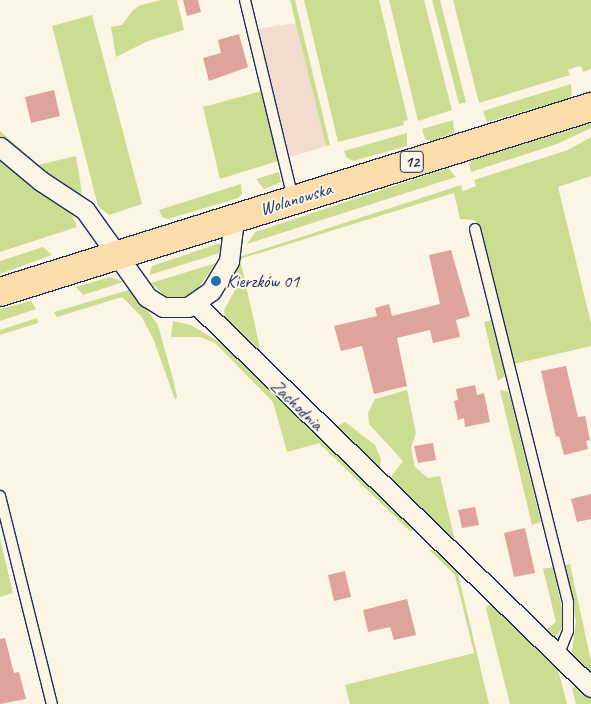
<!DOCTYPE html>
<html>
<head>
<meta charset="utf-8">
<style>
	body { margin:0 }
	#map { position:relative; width:591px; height:704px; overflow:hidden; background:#fcf5e5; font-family:Caveat,sans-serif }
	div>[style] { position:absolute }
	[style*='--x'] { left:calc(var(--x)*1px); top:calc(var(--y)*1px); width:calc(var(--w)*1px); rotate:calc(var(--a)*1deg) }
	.built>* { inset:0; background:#f3dccf }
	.green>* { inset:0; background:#ccdd92 }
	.building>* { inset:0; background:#dda39c }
	.roads { filter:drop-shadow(1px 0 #1b2f5e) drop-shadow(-1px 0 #1b2f5e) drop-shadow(0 1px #1b2f5e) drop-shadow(0 -1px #1b2f5e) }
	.service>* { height:10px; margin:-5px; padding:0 5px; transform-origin:5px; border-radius:5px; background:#fcf5e5 }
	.minor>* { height:19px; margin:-9.5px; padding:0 9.5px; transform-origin:9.5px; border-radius:9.5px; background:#fcf5e5 }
	.primary>* { height:28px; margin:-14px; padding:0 14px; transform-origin:14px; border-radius:14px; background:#fbddab }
	.dots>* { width:14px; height:14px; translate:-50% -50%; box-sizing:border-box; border:2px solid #fcf5e5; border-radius:50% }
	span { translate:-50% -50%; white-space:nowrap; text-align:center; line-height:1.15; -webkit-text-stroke:4px #fcf5e5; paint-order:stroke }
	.shield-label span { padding:1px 4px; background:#fcf5e5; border:1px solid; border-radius:4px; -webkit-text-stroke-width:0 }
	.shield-label { font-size:16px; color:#1b2f5e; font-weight:700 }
	.street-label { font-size:18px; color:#1b2f5e }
	.poi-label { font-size:18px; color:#1b2f5e }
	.left { translate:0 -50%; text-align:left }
</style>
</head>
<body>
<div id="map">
	<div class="built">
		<div style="clip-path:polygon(296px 23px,326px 146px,290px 157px,258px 29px)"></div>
	</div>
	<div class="green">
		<div style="clip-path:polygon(161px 0,177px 0,184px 30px,148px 41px,116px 57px,111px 27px,122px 25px,133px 10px,141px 5px)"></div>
		<div style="clip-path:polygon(290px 0,295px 0,330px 145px,326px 146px)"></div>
		<div style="clip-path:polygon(304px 0,379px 0,408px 120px,403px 121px,404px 125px,338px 142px)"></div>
		<div style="clip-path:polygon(389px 0,424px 0,452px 110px,418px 121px)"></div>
		<div style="clip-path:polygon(432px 0,440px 0,466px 102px,459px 104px)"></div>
		<div style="clip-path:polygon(453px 0,591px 0,591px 69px,583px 72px,581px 66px,576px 67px,568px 70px,570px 75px,479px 103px)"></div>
		<div style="clip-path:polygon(92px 15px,142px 204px,109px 215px,98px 206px,52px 26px)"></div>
		<div style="clip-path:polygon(571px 84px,572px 95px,567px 99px,487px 122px,483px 111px)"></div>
		<div style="clip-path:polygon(261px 91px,278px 161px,220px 179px,203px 107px)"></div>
		<div style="clip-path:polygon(453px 120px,454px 133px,431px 141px,425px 139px,422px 129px)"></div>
		<div style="clip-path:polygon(591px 123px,591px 128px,557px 144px,471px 172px,469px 163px,473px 160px)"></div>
		<div style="clip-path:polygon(0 131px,38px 165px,76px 156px,82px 193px,78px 195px,52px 181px,0 138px)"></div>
		<div style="clip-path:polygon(407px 133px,407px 146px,353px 161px,346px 157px,344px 151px)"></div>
		<div style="clip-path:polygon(591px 137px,591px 176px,558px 187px,591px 323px,591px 346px,514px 364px,482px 230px,474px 220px,460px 219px,454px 193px,240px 259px,262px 357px,221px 322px,225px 319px,224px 310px,241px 279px,236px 275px,239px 257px,461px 185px,463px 191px,476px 186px,474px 180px,568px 150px)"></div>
		<div style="clip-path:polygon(0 158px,70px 210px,77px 227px,0 252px)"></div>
		<div style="clip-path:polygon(448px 168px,456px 177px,247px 244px,255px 232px)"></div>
		<div style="clip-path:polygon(279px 172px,281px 182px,264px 189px,256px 179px)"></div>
		<div style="clip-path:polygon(241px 184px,242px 194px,238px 198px,168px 219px,162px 217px,159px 210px)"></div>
		<div style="clip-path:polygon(220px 243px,220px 253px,149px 275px,152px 266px)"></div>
		<div style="clip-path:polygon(43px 247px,52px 255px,0 274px,0 261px)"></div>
		<div style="clip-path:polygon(216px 263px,198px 288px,182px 299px,167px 298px,151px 283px)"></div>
		<div style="clip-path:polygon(110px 277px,124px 282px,83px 295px,76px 287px)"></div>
		<div style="clip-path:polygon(132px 289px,158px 325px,173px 379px,177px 397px,175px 400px,153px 338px,141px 316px,122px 297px,57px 317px,54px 312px)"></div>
		<div style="clip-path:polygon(31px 301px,36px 309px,0 321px,0 309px)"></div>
		<div style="clip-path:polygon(37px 318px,38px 323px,0 335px,0 330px)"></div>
		<div style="clip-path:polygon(491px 320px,505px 376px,498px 381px,484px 322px)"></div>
		<div style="clip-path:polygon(173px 321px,191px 325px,223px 344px,413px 528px,411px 532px,319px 443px,287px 452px,273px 402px,215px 343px,200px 337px,171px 337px)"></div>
		<div style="clip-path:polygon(407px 390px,416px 433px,411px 448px,415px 467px,428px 478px,440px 476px,455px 541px,547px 629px,556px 622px,543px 569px,553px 567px,563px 613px,562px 628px,555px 637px,550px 637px,387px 482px,403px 461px,369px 424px,368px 413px,375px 399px)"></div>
		<div style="clip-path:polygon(500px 390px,508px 392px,510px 396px,541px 522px,532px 525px)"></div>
		<div style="clip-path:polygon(345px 422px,375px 445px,381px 459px,380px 469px,335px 427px)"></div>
		<div style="clip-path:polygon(0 539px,13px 593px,0 597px)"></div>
		<div style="clip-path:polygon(427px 548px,440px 554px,458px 574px,489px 704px,350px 704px,345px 685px,474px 653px,455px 575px)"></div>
		<div style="clip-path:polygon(570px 564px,591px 661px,591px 677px,571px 658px,576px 621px,564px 565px)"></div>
		<div style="clip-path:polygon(488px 605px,494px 606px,557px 666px,567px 704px,510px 704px,486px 609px)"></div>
		<div style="clip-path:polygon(577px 683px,591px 697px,591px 704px,576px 704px,572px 688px)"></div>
	</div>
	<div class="building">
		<div style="clip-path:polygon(183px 0,198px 0,201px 12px,187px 16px)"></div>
		<div style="clip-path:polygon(239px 34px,248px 67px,209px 81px,203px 58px,221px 53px,218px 40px)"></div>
		<div style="clip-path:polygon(54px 90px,60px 116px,31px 123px,25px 97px)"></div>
		<div style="clip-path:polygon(451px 250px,470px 316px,456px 320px,460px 337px,433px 343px,430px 330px,397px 338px,407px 386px,374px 394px,362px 346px,341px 351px,334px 326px,377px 316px,375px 308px,389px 304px,392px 316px,440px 304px,429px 255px)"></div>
		<div style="clip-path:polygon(566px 366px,578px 417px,585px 416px,590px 440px,586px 441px,588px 449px,564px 455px,559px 436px,556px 437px,541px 371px)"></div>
		<div style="clip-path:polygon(475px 385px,477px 395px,484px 393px,490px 422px,465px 427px,464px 418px,458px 420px,454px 401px,458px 400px,456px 389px)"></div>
		<div style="clip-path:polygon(433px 443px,436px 460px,418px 463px,414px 446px)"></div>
		<div style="clip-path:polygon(591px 494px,591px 519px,577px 522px,571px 499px)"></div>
		<div style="clip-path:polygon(475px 507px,479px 525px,462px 528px,458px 510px)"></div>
		<div style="clip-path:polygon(525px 528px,535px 573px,514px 577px,504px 533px)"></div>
		<div style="clip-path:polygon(345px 571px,351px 597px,334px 601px,328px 575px)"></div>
		<div style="clip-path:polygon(407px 599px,416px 635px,394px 640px,390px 627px,368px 632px,363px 610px)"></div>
		<div style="clip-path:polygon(5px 638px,14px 673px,19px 672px,26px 699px,0 704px,0 639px)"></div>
	</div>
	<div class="roads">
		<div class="service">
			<div style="--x:245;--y:0;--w:205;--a:76.4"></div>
			<div style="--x:475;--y:229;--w:385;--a:76"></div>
			<div style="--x:568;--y:603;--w:28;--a:90"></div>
			<div style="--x:568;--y:631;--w:27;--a:112"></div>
			<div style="--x:0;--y:496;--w:214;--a:76"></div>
		</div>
		<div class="minor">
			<div style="--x:0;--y:147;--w:53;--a:39.7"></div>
			<div style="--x:41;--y:181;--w:53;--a:33.4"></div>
			<div style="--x:85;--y:210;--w:107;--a:54.5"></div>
			<div style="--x:147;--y:297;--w:19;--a:32"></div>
			<div style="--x:163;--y:307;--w:25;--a:0"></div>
			<div style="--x:188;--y:307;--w:28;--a:-35"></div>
			<div style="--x:211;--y:291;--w:35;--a:-59"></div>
			<div style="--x:229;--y:261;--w:42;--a:-83.2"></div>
			<div style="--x:196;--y:304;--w:550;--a:44.12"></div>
		</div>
		<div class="primary">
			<div style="--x:0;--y:292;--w:619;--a:-17.38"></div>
		</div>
	</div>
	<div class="dots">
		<div style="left:216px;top:281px;background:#1f6fb2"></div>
	</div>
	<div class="shield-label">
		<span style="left:412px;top:162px">12</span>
	</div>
	<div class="street-label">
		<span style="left:296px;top:199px;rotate:-17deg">Wolanowska</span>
		<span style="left:297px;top:405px;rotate:44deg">Zachodnia</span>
	</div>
	<div class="poi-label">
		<span class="left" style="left:226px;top:281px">Kierzków 01</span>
	</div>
</div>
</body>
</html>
